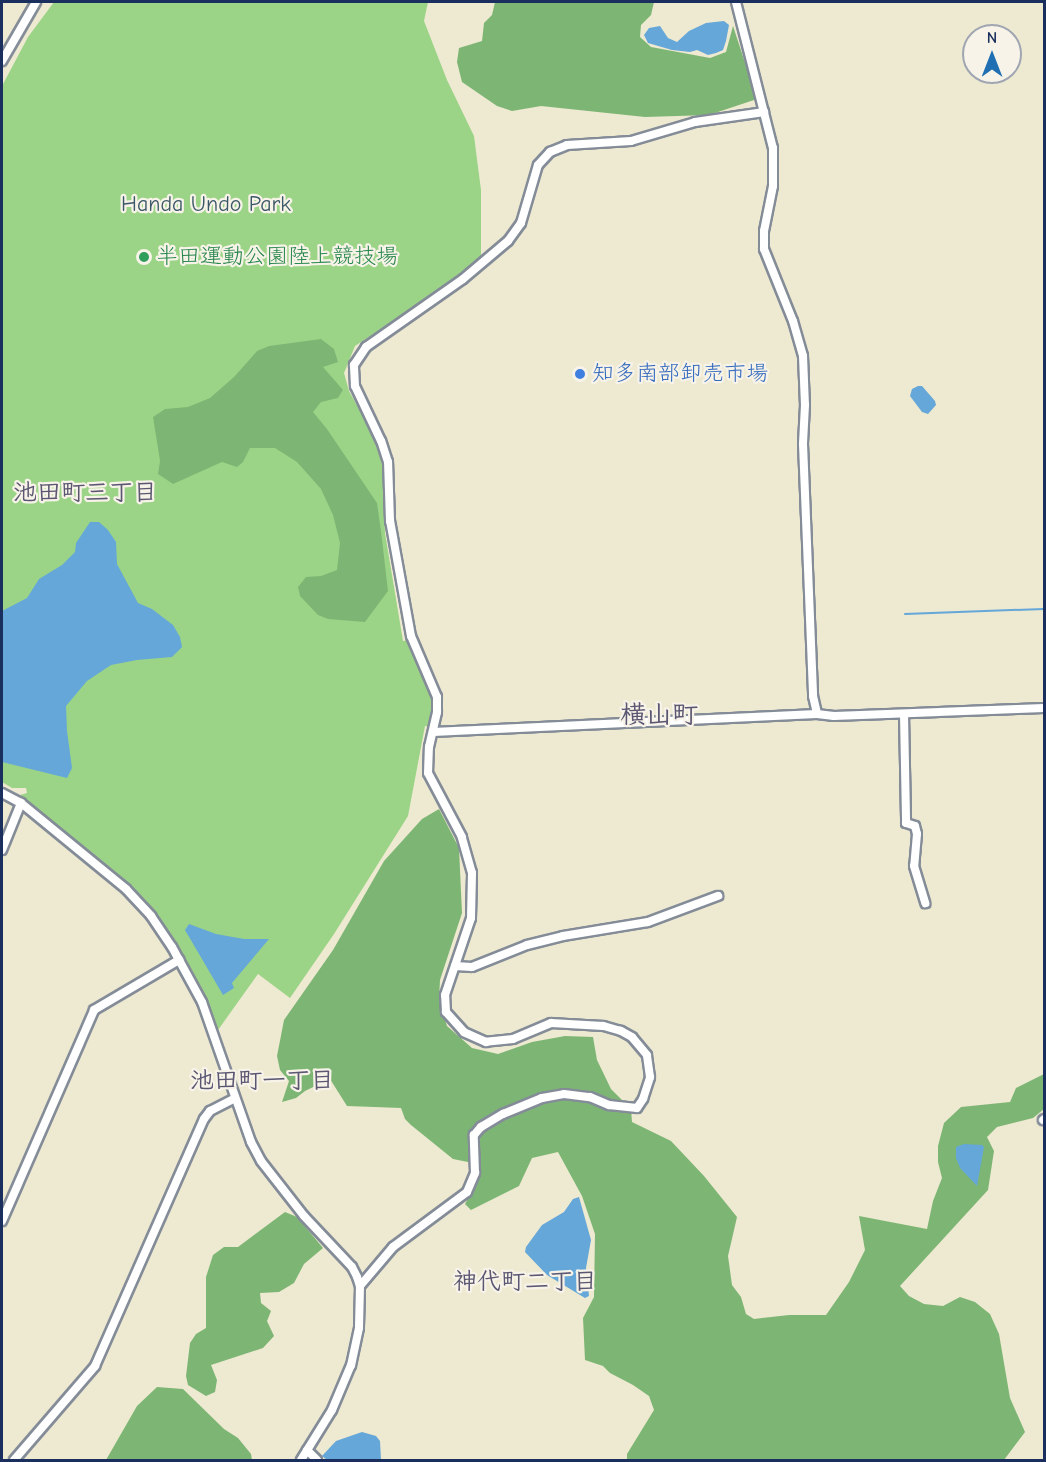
<!DOCTYPE html>
<html>
<head>
<meta charset="utf-8">
<style>
	body { margin:0 }
	#map { position:relative; width:1046px; height:1462px; overflow:hidden; background:#eee9d1; font-family:"Comic Neue","Klee One",sans-serif }
	div>[style] { position:absolute }
	[style*='--x'] { left:calc(var(--x)*1px); top:calc(var(--y)*1px); width:calc(var(--w)*1px); rotate:calc(var(--a)*1deg) }
	.green>* { inset:0; background:#9cd487 }
	.forest>* { inset:0; background:#7db674 }
	.water>* { inset:0; background:#64a7d8 }
	.stream>* { height:2px; margin:-1px; padding:0 1px; transform-origin:1px; border-radius:1px; background:#64a7d8 }
	.roads { filter:drop-shadow(2px 0 #848c98) drop-shadow(-2px 0 #848c98) drop-shadow(0 2px #848c98) drop-shadow(0 -2px #848c98) }
	.minor>* { height:8px; margin:-4px; padding:0 4px; transform-origin:4px; border-radius:4px; background:#fff }
	.dots>* { width:16px; height:16px; translate:-50% -50%; box-sizing:border-box; border:3px solid #f7f3e8; border-radius:50% }
	span { translate:-50% -50%; white-space:nowrap; text-align:center; line-height:1.15; -webkit-text-stroke:4.5px #f7f3e8; paint-order:stroke }
	.park-label { font-size:22px; color:#3b5868 }
	.leisure-label { font-size:22px; color:#27864d }
	.left { translate:0 -50%; text-align:left }
	.shop-label { font-size:22px; color:#366cbe }
	.neighbourhood-label { font-size:24px; color:#5b5772; font-weight:700 }
	.quarter-label { font-size:26px; color:#5b5772; font-weight:700 }
	.frame { position:absolute; inset:0; border:3px solid #1b2f5e; pointer-events:none }
	.north { position:absolute; left:962px; top:24px; width:60px; height:60px; box-sizing:border-box; background:#f7f3e8; border:2px solid #9fa5b1; border-radius:50%; rotate:0deg; font-size:16px; font-weight:700; line-height:24px; text-align:center; color:#1b2f5e }
	.north::after { content:''; display:block; margin:auto; width:21px; height:27px; background:#1f6fb2; clip-path:polygon(50% 0,100% 100%,50% 72%,0 100%) }
</style>
</head>
<body>
<div id="map">
	<div class="green">
		<div style="clip-path:polygon(54px 2px,428px 2px,424px 21px,447px 80px,474px 136px,481px 190px,481px 259px,461px 277px,355px 346px,344px 373px,349px 391px,378px 443px,383px 470px,385px 533px,403px 641px,410px 640px,434px 697px,432px 727px,425px 726px,408px 816px,334px 934px,290px 998px,258px 974px,218px 1030px,193px 972px,156px 914px,127px 883px,20px 795px,27px 793px,26px 788px,12px 788px,2px 782px,2px 86px,28px 37px)"></div>
	</div>
	<div class="forest">
		<div style="clip-path:polygon(495px 2px,654px 2px,651px 15px,641px 25px,640px 37px,651px 47px,710px 58px,726px 52px,733px 26px,757px 99px,709px 115px,645px 117px,541px 106px,512px 111px,497px 106px,462px 82px,457px 62px,459px 48px,482px 41px,484px 23px,492px 15px)"></div>
		<div style="clip-path:polygon(321px 339px,334px 349px,338px 362px,323px 367px,343px 390px,338px 398px,321px 402px,313px 412px,327px 429px,377px 503px,381px 531px,388px 591px,365px 622px,328px 619px,318px 615px,300px 596px,298px 587px,306px 577px,321px 576px,337px 570px,340px 543px,333px 515px,321px 489px,297px 462px,275px 448px,250px 448px,243px 462px,237px 467px,222px 462px,173px 484px,158px 474px,160px 461px,153px 417px,165px 409px,188px 407px,210px 398px,234px 377px,257px 351px,269px 346px)"></div>
		<div style="clip-path:polygon(439px 809px,459px 848px,462px 913px,440px 980px,439px 1000px,447px 1026px,472px 1048px,498px 1054px,532px 1042px,565px 1036px,593px 1037px,597px 1060px,611px 1089px,631px 1109px,632px 1122px,671px 1141px,704px 1176px,737px 1217px,728px 1256px,732px 1285px,741px 1297px,746px 1314px,754px 1319px,789px 1315px,826px 1315px,849px 1282px,865px 1250px,859px 1216px,927px 1229px,933px 1201px,942px 1178px,938px 1162px,938px 1146px,944px 1123px,961px 1107px,1010px 1102px,1016px 1088px,1044px 1074px,1044px 1109px,1033px 1118px,997px 1127px,987px 1137px,994px 1151px,988px 1190px,900px 1286px,909px 1296px,924px 1304px,943px 1306px,960px 1297px,975px 1302px,990px 1314px,999px 1334px,1010px 1398px,1025px 1432px,1004px 1460px,627px 1460px,627px 1454px,654px 1410px,649px 1396px,633px 1385px,610px 1373px,603px 1366px,585px 1360px,583px 1318px,594px 1297px,595px 1234px,582px 1196px,558px 1152px,532px 1158px,519px 1186px,471px 1210px,465px 1204px,476px 1185px,478px 1164px,453px 1159px,411px 1125px,405px 1119px,401px 1108px,347px 1106px,330px 1079px,305px 1091px,296px 1098px,282px 1102px,289px 1081px,280px 1070px,277px 1056px,284px 1020px,333px 950px,384px 861px,422px 819px)"></div>
		<div style="clip-path:polygon(285px 1212px,297px 1217px,323px 1248px,304px 1264px,294px 1283px,279px 1292px,260px 1293px,261px 1303px,271px 1311px,267px 1321px,274px 1336px,263px 1348px,211px 1365px,217px 1380px,215px 1392px,206px 1396px,188px 1385px,186px 1376px,190px 1343px,196px 1334px,206px 1328px,206px 1277px,213px 1255px,224px 1247px,238px 1247px)"></div>
		<div style="clip-path:polygon(157px 1387px,183px 1389px,224px 1429px,238px 1438px,251px 1454px,252px 1460px,106px 1460px,137px 1406px)"></div>
	</div>
	<div class="water">
		<div style="clip-path:polygon(724px 21px,729px 25px,726px 41px,723px 50px,716px 53px,708px 55px,697px 50px,690px 52px,672px 50px,648px 43px,644px 35px,649px 28px,660px 26px,668px 38px,677px 42px,689px 31px,706px 23px)"></div>
		<div style="clip-path:polygon(918px 386px,922px 386px,935px 401px,936px 405px,928px 414px,922px 412px,910px 396px,912px 389px)"></div>
		<div style="clip-path:polygon(90px 522px,99px 522px,108px 530px,116px 542px,117px 564px,138px 603px,152px 609px,173px 625px,180px 637px,182px 647px,172px 657px,137px 660px,111px 665px,87px 681px,66px 706px,67px 731px,72px 768px,67px 778px,2px 762px,2px 611px,27px 598px,39px 579px,62px 565px,75px 552px,76px 543px)"></div>
		<div style="clip-path:polygon(189px 924px,216px 934px,244px 939px,269px 939px,232px 983px,234px 988px,223px 995px,185px 930px)"></div>
		<div style="clip-path:polygon(964px 1144px,982px 1145px,984px 1147px,977px 1186px,960px 1168px,956px 1158px,956px 1147px)"></div>
		<div style="clip-path:polygon(579px 1197px,591px 1240px,586px 1268px,589px 1296px,585px 1298px,547px 1275px,525px 1252px,526px 1247px,542px 1225px,564px 1212px,573px 1199px)"></div>
		<div style="clip-path:polygon(362px 1432px,376px 1436px,380px 1441px,381px 1460px,327px 1460px,322px 1456px,336px 1441px)"></div>
	</div>
	<div class="stream">
		<div style="--x:905;--y:614;--w:139;--a:-2.1"></div>
	</div>
	<div class="roads">
		<div class="minor">
			<div style="--x:736;--y:2;--w:151;--a:75.8"></div>
			<div style="--x:773;--y:148;--w:38;--a:90"></div>
			<div style="--x:773;--y:186;--w:46;--a:101.3"></div>
			<div style="--x:764;--y:231;--w:18;--a:90"></div>
			<div style="--x:764;--y:249;--w:78;--a:68.1"></div>
			<div style="--x:793;--y:321;--w:36;--a:74"></div>
			<div style="--x:803;--y:356;--w:49;--a:87.7"></div>
			<div style="--x:805;--y:405;--w:39;--a:93"></div>
			<div style="--x:803;--y:444;--w:252;--a:87.7"></div>
			<div style="--x:813;--y:696;--w:18;--a:77"></div>
			<div style="--x:2;--y:61;--w:68;--a:-60"></div>
			<div style="--x:904;--y:714;--w:109;--a:88.9"></div>
			<div style="--x:906;--y:823;--w:9;--a:18"></div>
			<div style="--x:915;--y:826;--w:8;--a:76"></div>
			<div style="--x:917;--y:834;--w:32;--a:95"></div>
			<div style="--x:914;--y:866;--w:39;--a:73"></div>
			<div style="--x:433;--y:732;--w:384;--a:-2.7"></div>
			<div style="--x:817;--y:714;--w:17;--a:7"></div>
			<div style="--x:834;--y:716;--w:210;--a:-2.2"></div>
			<div style="--x:2;--y:793;--w:21;--a:28"></div>
			<div style="--x:21;--y:803;--w:136;--a:39.3"></div>
			<div style="--x:126;--y:889;--w:37;--a:47"></div>
			<div style="--x:151;--y:916;--w:37;--a:56"></div>
			<div style="--x:172;--y:947;--w:63;--a:61.4"></div>
			<div style="--x:202;--y:1002;--w:148;--a:70.7"></div>
			<div style="--x:251;--y:1142;--w:21;--a:62"></div>
			<div style="--x:261;--y:1161;--w:70;--a:52"></div>
			<div style="--x:304;--y:1216;--w:70;--a:46.7"></div>
			<div style="--x:352;--y:1267;--w:11;--a:63"></div>
			<div style="--x:357;--y:1277;--w:9;--a:72"></div>
			<div style="--x:360;--y:1286;--w:42;--a:91.4"></div>
			<div style="--x:359;--y:1328;--w:38;--a:102"></div>
			<div style="--x:351;--y:1365;--w:49;--a:112.9"></div>
			<div style="--x:332;--y:1410;--w:59;--a:121.8"></div>
			<div style="--x:2;--y:850;--w:51;--a:-68"></div>
			<div style="--x:455;--y:966;--w:17;--a:3"></div>
			<div style="--x:472;--y:967;--w:59;--a:-21.8"></div>
			<div style="--x:527;--y:945;--w:37;--a:-14"></div>
			<div style="--x:563;--y:936;--w:86;--a:-9.4"></div>
			<div style="--x:648;--y:922;--w:75;--a:-20.4"></div>
			<div style="--x:1043;--y:1120;--w:1;--a:-45"></div>
			<div style="--x:2;--y:1221;--w:230;--a:-66.4"></div>
			<div style="--x:94;--y:1010;--w:99;--a:-30.5"></div>
			<div style="--x:360;--y:1286;--w:51;--a:-49.8"></div>
			<div style="--x:393;--y:1247;--w:92;--a:-36.6"></div>
			<div style="--x:467;--y:1192;--w:21;--a:-67"></div>
			<div style="--x:475;--y:1173;--w:38;--a:-92"></div>
			<div style="--x:474;--y:1135;--w:11;--a:-49"></div>
			<div style="--x:481;--y:1127;--w:26;--a:-31"></div>
			<div style="--x:503;--y:1114;--w:42;--a:-22.3"></div>
			<div style="--x:542;--y:1098;--w:22;--a:-10"></div>
			<div style="--x:564;--y:1094;--w:26;--a:7"></div>
			<div style="--x:590;--y:1097;--w:21;--a:23"></div>
			<div style="--x:609;--y:1105;--w:28;--a:6"></div>
			<div style="--x:637;--y:1108;--w:11;--a:-56"></div>
			<div style="--x:643;--y:1099;--w:23;--a:-72"></div>
			<div style="--x:650;--y:1077;--w:22;--a:-98"></div>
			<div style="--x:647;--y:1055;--w:23;--a:-130"></div>
			<div style="--x:632;--y:1037;--w:13;--a:-151"></div>
			<div style="--x:621;--y:1031;--w:19;--a:-164"></div>
			<div style="--x:603;--y:1026;--w:52;--a:-176.7"></div>
			<div style="--x:551;--y:1023;--w:41;--a:157.2"></div>
			<div style="--x:513;--y:1039;--w:27;--a:174"></div>
			<div style="--x:486;--y:1042;--w:24;--a:-156"></div>
			<div style="--x:464;--y:1032;--w:27;--a:-132"></div>
			<div style="--x:446;--y:1012;--w:17;--a:-93"></div>
			<div style="--x:445;--y:995;--w:81;--a:-71.3"></div>
			<div style="--x:471;--y:918;--w:45;--a:-88.7"></div>
			<div style="--x:472;--y:873;--w:37;--a:-106"></div>
			<div style="--x:462;--y:837;--w:72;--a:-118"></div>
			<div style="--x:428;--y:773;--w:26;--a:-88"></div>
			<div style="--x:429;--y:747;--w:36;--a:-77"></div>
			<div style="--x:437;--y:712;--w:15;--a:-90"></div>
			<div style="--x:437;--y:697;--w:66;--a:-113.1"></div>
			<div style="--x:411;--y:636;--w:117;--a:-100.3"></div>
			<div style="--x:390;--y:521;--w:59;--a:-91.9"></div>
			<div style="--x:388;--y:462;--w:22;--a:-108"></div>
			<div style="--x:381;--y:441;--w:61;--a:-115.3"></div>
			<div style="--x:355;--y:386;--w:21;--a:-93"></div>
			<div style="--x:354;--y:365;--w:22;--a:-56"></div>
			<div style="--x:366;--y:347;--w:118;--a:-35"></div>
			<div style="--x:463;--y:279;--w:59;--a:-40.2"></div>
			<div style="--x:508;--y:241;--w:22;--a:-54"></div>
			<div style="--x:521;--y:223;--w:60;--a:-73.7"></div>
			<div style="--x:538;--y:165;--w:18;--a:-47"></div>
			<div style="--x:550;--y:152;--w:18;--a:-22"></div>
			<div style="--x:567;--y:145;--w:64;--a:-3.6"></div>
			<div style="--x:631;--y:141;--w:67;--a:-16.5"></div>
			<div style="--x:695;--y:122;--w:70;--a:-8.2"></div>
			<div style="--x:307;--y:1450;--w:14;--a:45"></div>
			<div style="--x:14;--y:1460;--w:124;--a:-49.2"></div>
			<div style="--x:95;--y:1366;--w:270;--a:-66.2"></div>
			<div style="--x:204;--y:1119;--w:10;--a:-53"></div>
			<div style="--x:210;--y:1111;--w:28;--a:-27"></div>
		</div>
	</div>
	<div class="dots">
		<div style="left:144px;top:257px;background:#2e9e5b"></div>
		<div style="left:580px;top:374px;background:#3f7fe0"></div>
	</div>
	<div class="park-label">
		<span style="left:206px;top:205px">Handa Undo Park</span>
	</div>
	<div class="leisure-label">
		<span class="left" style="left:156px;top:257px">半田運動公園陸上競技場</span>
	</div>
	<div class="shop-label">
		<span class="left" style="left:592px;top:374px">知多南部卸売市場</span>
	</div>
	<div class="neighbourhood-label">
		<span style="left:85px;top:493px">池田町三丁目</span>
		<span style="left:262px;top:1081px">池田町一丁目</span>
		<span style="left:525px;top:1282px">神代町二丁目</span>
	</div>
	<div class="quarter-label">
		<span style="left:659px;top:716px">横山町</span>
	</div>
	<div class="frame"></div>
	<div class="north">N</div>
</div>
</body>
</html>
